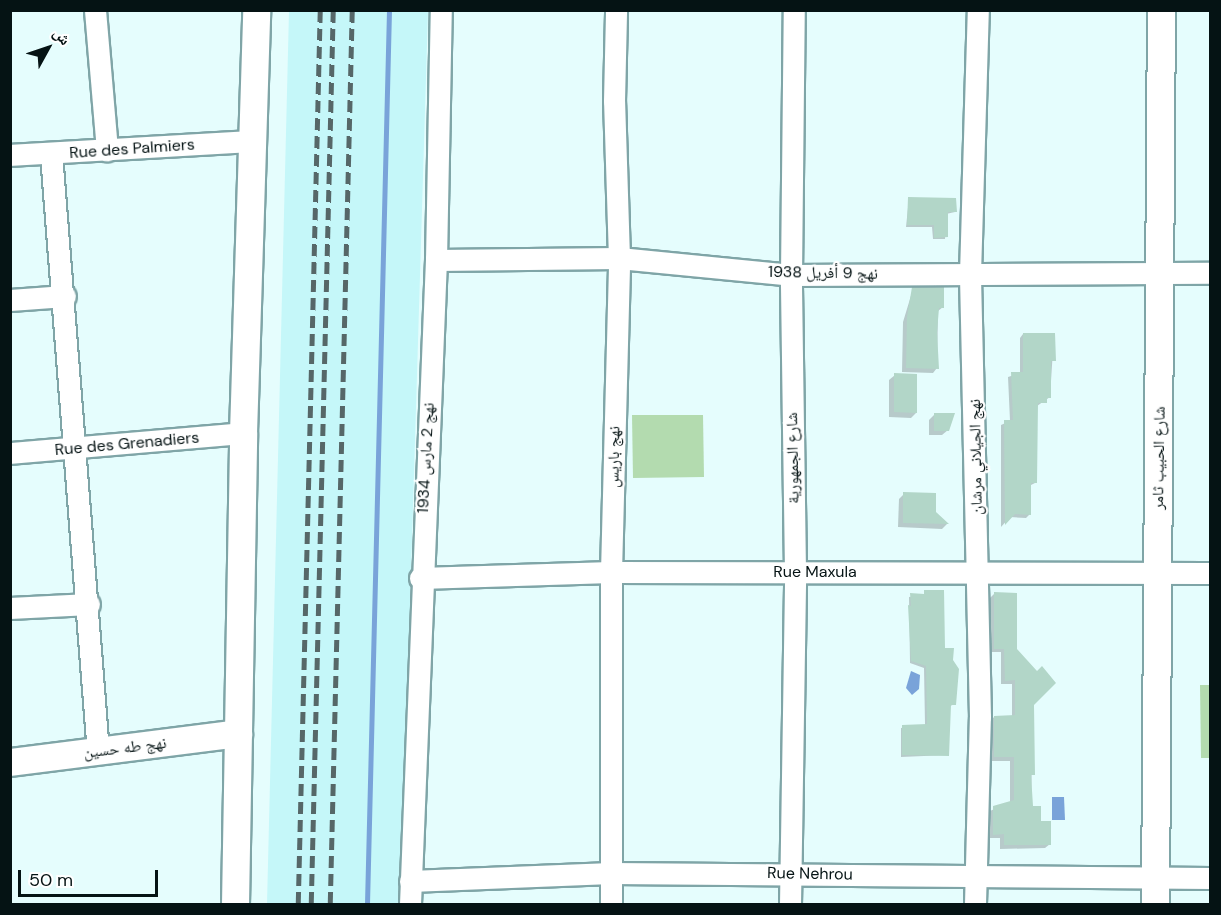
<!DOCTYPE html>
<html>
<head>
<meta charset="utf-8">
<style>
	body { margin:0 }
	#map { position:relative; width:1221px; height:915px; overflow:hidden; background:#e5fdfd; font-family:"DM Sans","Noto Naskh Arabic",sans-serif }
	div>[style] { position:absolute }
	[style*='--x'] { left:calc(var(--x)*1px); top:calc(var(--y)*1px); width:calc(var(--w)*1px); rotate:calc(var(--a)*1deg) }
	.built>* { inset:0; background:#c5f7f9 }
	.green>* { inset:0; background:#b3dbaf }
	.water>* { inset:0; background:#79a3d9 }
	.shadow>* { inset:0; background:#0003 }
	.stream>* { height:5px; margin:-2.5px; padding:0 2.5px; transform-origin:2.5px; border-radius:2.5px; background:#79a3d9 }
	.building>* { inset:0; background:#b2d6c8 }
	.roads { filter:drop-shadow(2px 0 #7fa5a7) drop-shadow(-2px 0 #7fa5a7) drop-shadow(0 2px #7fa5a7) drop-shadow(0 -2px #7fa5a7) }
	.minor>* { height:21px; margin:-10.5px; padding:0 10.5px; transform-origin:10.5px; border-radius:10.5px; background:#fff }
	.tertiary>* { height:27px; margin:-13.5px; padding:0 13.5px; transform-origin:13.5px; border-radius:13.5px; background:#fff }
	.rail>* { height:4.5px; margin-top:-2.25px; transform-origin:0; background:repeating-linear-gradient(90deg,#566768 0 12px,transparent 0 18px) }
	span { translate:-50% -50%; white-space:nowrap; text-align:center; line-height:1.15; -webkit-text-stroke:4.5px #fff; paint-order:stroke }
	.street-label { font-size:16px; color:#051314 }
	.frame { position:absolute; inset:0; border:12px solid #051314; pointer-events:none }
	.north { position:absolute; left:18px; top:18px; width:60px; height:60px; -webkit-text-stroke:4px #fff; paint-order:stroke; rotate:50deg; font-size:16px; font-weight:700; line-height:24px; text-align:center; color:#051314 }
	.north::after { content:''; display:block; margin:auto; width:21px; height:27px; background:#051314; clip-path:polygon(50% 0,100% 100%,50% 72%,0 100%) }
	.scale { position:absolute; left:18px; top:870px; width:140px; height:27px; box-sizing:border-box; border:3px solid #051314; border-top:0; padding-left:8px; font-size:18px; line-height:21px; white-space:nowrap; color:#051314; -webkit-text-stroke:4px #fff; paint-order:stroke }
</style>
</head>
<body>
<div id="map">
	<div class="built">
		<div style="clip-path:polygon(289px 11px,428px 11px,401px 904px,267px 904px)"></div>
	</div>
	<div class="green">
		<div style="clip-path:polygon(632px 415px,703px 415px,704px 477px,633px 478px)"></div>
		<div style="clip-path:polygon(1200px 685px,1210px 685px,1210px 758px,1201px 758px)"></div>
	</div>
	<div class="water">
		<div style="clip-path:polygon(911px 671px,920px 675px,919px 689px,912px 695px,906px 688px)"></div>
		<div style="clip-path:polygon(1052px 797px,1064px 797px,1065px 820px,1052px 820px)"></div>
	</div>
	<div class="shadow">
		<div style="clip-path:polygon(909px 198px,955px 212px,946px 214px,945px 239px,933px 239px,932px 227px,906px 227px)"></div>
		<div style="clip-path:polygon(913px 289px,943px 307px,938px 311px,937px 368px,933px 373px,902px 372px,903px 322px)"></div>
		<div style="clip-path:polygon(1023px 334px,1054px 334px,1050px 397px,1037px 406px,1035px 483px,1029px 486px,1030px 514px,1026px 518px,1010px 517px,1001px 527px,1001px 425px,1010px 421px,1008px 377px,1020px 373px,1020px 338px)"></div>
		<div style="clip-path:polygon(895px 375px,916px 413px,911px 418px,889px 417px,889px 380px)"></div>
		<div style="clip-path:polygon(934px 415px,948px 430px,942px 435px,929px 435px,929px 420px)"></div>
		<div style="clip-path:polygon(904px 494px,935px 513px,947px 524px,942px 529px,898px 527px,899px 499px)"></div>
		<div style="clip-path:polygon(942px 592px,943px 649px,955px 704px,950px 706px,947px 755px,901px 757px,901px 728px,925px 725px,924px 668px,910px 663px,909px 597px)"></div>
		<div style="clip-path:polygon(994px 594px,1033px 705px,1031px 808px,1050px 844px,1045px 848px,1000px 849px,1000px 838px,989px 838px,990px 811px,1010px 802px,1010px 761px,990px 761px,990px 722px,994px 717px,1012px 717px,1012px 684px,1001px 684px,1001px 652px,990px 652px,990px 598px)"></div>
	</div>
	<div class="stream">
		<div style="--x:367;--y:904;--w:894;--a:-88.59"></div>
	</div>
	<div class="building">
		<div style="clip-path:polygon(908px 197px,956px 198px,957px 212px,948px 212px,948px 237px,934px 238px,934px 225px,907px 225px)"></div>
		<div style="clip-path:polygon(912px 287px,944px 287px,944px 308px,939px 308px,937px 332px,939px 369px,906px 368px,907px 317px)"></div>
		<div style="clip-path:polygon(1023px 333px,1055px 333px,1056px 361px,1051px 361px,1051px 398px,1047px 398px,1047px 403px,1038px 403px,1037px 483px,1031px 483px,1031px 515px,1015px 514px,1005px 525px,1004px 420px,1013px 420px,1011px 372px,1023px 372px)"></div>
		<div style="clip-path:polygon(894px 373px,917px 374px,917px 413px,894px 412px)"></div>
		<div style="clip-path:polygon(934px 413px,955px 413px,949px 431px,934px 431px)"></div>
		<div style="clip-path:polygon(903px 492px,936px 493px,936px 512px,949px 524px,903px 523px)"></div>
		<div style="clip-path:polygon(924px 590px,944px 590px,945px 648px,954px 648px,953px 660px,959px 669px,956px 705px,951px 705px,949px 756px,902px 755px,902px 725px,927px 724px,926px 666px,911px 661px,908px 605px,911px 606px,910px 593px,924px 594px)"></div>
		<div style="clip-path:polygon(994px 592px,1017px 593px,1017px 649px,1037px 671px,1042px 666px,1056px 683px,1034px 705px,1035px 775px,1031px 775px,1033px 806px,1041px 806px,1041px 821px,1051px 821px,1051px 845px,1004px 845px,1004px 834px,993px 835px,993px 806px,1014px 800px,1014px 757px,994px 757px,994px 716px,1015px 715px,1015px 680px,1005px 681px,1004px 649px,994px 649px)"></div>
	</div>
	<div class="roads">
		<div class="minor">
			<div style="--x:95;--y:10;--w:141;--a:85.1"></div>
			<div style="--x:51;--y:154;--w:600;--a:85.51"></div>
			<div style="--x:10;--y:155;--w:244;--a:-3.3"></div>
			<div style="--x:436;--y:260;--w:183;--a:-0.6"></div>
			<div style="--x:619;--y:258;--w:173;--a:5.6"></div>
			<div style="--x:791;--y:275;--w:419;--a:-0.3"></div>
			<div style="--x:10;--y:300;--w:55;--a:-4.2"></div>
			<div style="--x:10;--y:453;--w:234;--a:-4.9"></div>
			<div style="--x:420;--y:578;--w:191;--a:-1.8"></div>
			<div style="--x:611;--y:572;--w:599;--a:0.1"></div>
			<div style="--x:10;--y:608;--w:79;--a:-2.9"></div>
			<div style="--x:410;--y:881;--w:201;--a:-2.3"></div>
			<div style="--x:611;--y:873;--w:599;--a:0.48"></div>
			<div style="--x:410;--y:904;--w:645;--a:-87.69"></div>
			<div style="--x:436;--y:260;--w:250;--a:-88.9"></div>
			<div style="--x:611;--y:904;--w:332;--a:-90"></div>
			<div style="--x:611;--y:572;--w:314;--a:-88.5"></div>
			<div style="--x:619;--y:258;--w:157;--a:-91.8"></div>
			<div style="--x:614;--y:101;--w:91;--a:-88.7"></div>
			<div style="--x:790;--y:904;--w:332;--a:-89.1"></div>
			<div style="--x:795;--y:572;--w:297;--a:-90.8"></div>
			<div style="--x:791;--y:275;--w:265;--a:-89.4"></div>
			<div style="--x:975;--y:904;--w:187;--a:-88.5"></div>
			<div style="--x:980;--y:717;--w:443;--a:-91.3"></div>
			<div style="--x:970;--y:274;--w:264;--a:-88.3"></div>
		</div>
		<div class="tertiary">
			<div style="--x:10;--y:762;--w:230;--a:-7.2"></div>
			<div style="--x:235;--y:904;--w:471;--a:-89"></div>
			<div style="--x:243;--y:433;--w:423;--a:-88.2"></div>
			<div style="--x:1155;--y:904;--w:894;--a:-89.62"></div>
		</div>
	</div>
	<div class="rail">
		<div style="--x:298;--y:904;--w:894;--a:-88.59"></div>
		<div style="--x:311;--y:904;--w:894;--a:-88.59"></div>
		<div style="--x:330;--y:904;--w:894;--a:-88.59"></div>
	</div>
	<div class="street-label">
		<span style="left:132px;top:149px;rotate:-4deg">Rue des Palmiers</span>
		<span style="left:823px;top:273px;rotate:1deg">نهج 9 أفريل 1938</span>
		<span style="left:127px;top:444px;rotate:-5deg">Rue des Grenadiers</span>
		<span style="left:614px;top:457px;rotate:-89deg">نهج باريس</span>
		<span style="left:976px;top:457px;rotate:-91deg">نهج الجيلاني مرشان</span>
		<span style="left:426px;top:458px;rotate:-87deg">نهج 2 مارس 1934</span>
		<span style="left:793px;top:458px;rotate:-91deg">شارع الجمهورية</span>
		<span style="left:1159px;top:458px;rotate:-89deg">شارع الحبيب ثامر</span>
		<span style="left:815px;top:572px">Rue Maxula</span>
		<span style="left:125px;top:748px;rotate:-7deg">نهج طه حسين</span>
		<span style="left:810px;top:874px;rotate:1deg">Rue Nehrou</span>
	</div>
	<div class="frame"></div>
	<div class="north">ش</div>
	<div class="scale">50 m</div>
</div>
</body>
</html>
